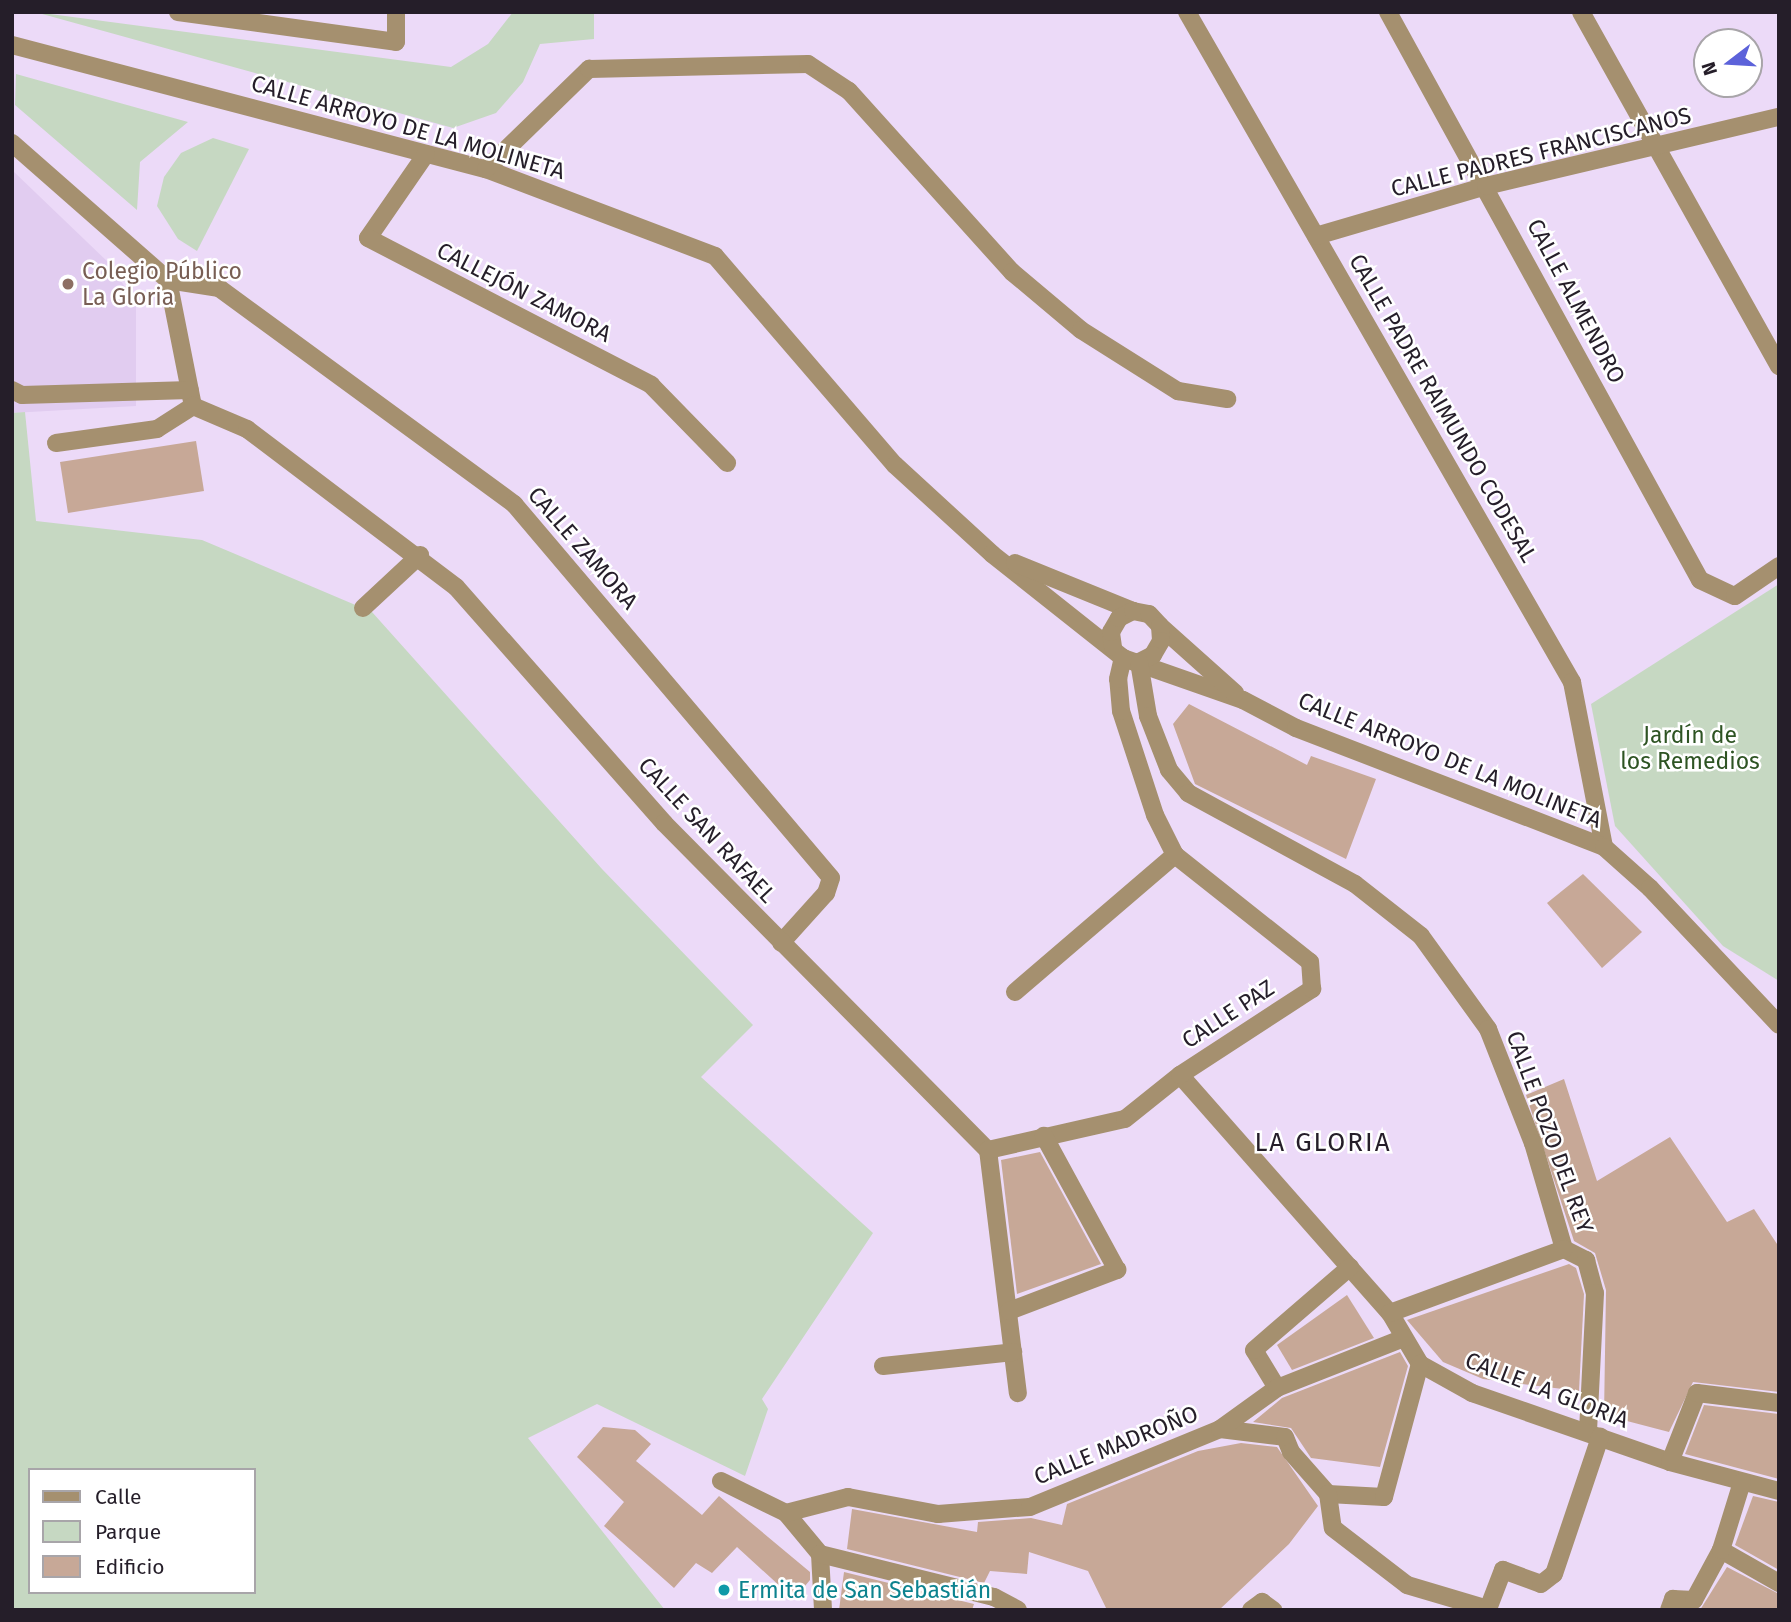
<!DOCTYPE html>
<html>
<head>
<meta charset="utf-8">
<style>
	body { margin:0 }
	#map { position:relative; width:1791px; height:1622px; overflow:hidden; background:#ecdaf8; font-family:"Fira Sans",sans-serif }
	div>[style] { position:absolute }
	[style*='--x'] { left:calc(var(--x)*1px); top:calc(var(--y)*1px); width:calc(var(--w)*1px); rotate:calc(var(--a)*1deg) }
	.built>* { inset:0; background:#e1ccf0 }
	.green>* { inset:0; background:#c6d8c2 }
	.building>* { inset:0; background:#c7a897 }
	.minor>* { height:18px; margin:-9px; padding:0 9px; transform-origin:9px; border-radius:9px; background:#a5906f }
	.dots>* { width:19px; height:19px; translate:-50% -50%; box-sizing:border-box; border:4px solid #fff; border-radius:50% }
	span { translate:-50% -50%; white-space:nowrap; text-align:center; line-height:1.15; -webkit-text-stroke:5px #fff; paint-order:stroke }
	.street-label { font-size:23px; color:#251e29 }
	.education-label { font-size:23px; color:#785e54 }
	.left { translate:0 -50%; text-align:left }
	.park-label { font-size:23px; color:#2e5423 }
	.culture-label { font-size:23px; color:#0d838f }
	.quarter-label { font-size:26px; color:#251e29; letter-spacing:2px }
	.frame { position:absolute; inset:0; border:14px solid #251e29; pointer-events:none }
	.legend { position:absolute; left:28px; top:1468px; width:228px; height:126px; box-sizing:border-box; background:#fff; border:2px solid #a8a5a9; margin:0; padding:9px 12px; list-style:none; font-size:21px; color:#251e29 }
	.legend li { display:flex; align-items:center; gap:14px; height:35px }
	.legend b { width:35px; border:2px solid #a8a5a9 }
	.north { position:absolute; left:1693px; top:28px; width:70px; height:70px; box-sizing:border-box; background:#fff; border:2px solid #a8a5a9; border-radius:50%; rotate:253deg; font-size:19px; font-weight:700; line-height:28px; text-align:center; color:#251e29 }
	.north::after { content:''; display:block; margin:auto; width:24px; height:32px; background:#5c62da; clip-path:polygon(50% 0,100% 100%,50% 72%,0 100%) }
</style>
</head>
<body>
<div id="map">
	<div class="built">
		<div style="clip-path:polygon(12px 170px,110px 264px,136px 304px,136px 406px,12px 413px)"></div>
	</div>
	<div class="green">
		<div style="clip-path:polygon(35px 12px,451px 67px,488px 44px,513px 12px,594px 12px,594px 39px,540px 44px,523px 82px,496px 113px,453px 128px)"></div>
		<div style="clip-path:polygon(16px 74px,188px 122px,140px 162px,137px 210px,15px 105px)"></div>
		<div style="clip-path:polygon(213px 138px,249px 149px,197px 251px,178px 239px,157px 206px,164px 177px,181px 153px)"></div>
		<div style="clip-path:polygon(evenodd,25px 412px,36px 521px,202px 540px,372px 612px,602px 869px,753px 1025px,701px 1077px,873px 1233px,762px 1399px,768px 1409px,745px 1476px,597px 1404px,528px 1438px,665px 1610px,12px 1610px,12px 413px,25px 412px,30px 1470px,254px 1470px,254px 1592px,30px 1592px,30px 1470px)"></div>
		<div style="clip-path:polygon(1779px 584px,1779px 981px,1723px 946px,1615px 826px,1591px 704px)"></div>
	</div>
	<div class="building">
		<div style="clip-path:polygon(196px 441px,204px 491px,68px 513px,60px 462px)"></div>
		<div style="clip-path:polygon(1189px 704px,1307px 765px,1311px 756px,1376px 779px,1346px 859px,1195px 784px,1173px 724px)"></div>
		<div style="clip-path:polygon(1583px 874px,1642px 932px,1602px 968px,1547px 903px)"></div>
		<div style="clip-path:polygon(1564px 1079px,1597px 1181px,1670px 1137px,1727px 1222px,1754px 1209px,1779px 1247px,1779px 1392px,1693px 1382px,1669px 1432px,1604px 1415px,1606px 1290px,1595px 1253px,1574px 1241px,1526px 1095px)"></div>
		<div style="clip-path:polygon(1040px 1152px,1101px 1264px,1017px 1294px,1001px 1160px)"></div>
		<div style="clip-path:polygon(1569px 1264px,1576px 1268px,1584px 1294px,1579px 1391px,1483px 1379px,1443px 1362px,1407px 1320px)"></div>
		<div style="clip-path:polygon(1347px 1295px,1374px 1338px,1292px 1370px,1277px 1345px)"></div>
		<div style="clip-path:polygon(1400px 1352px,1408px 1366px,1380px 1467px,1311px 1458px,1291px 1428px,1253px 1422px,1282px 1398px)"></div>
		<div style="clip-path:polygon(1704px 1405px,1779px 1414px,1779px 1479px,1685px 1454px)"></div>
		<div style="clip-path:polygon(603px 1427px,635px 1430px,651px 1444px,636px 1461px,702px 1515px,719px 1496px,810px 1572px,810px 1580px,794px 1599px,737px 1547px,712px 1573px,696px 1563px,674px 1588px,604px 1526px,624px 1502px,577px 1457px)"></div>
		<div style="clip-path:polygon(1241px 1443px,1277px 1447px,1318px 1506px,1289px 1544px,1219px 1610px,1107px 1610px,1088px 1571px,1029px 1552px,1027px 1574px,990px 1571px,984px 1583px,847px 1549px,852px 1509px,977px 1532px,978px 1522px,1031px 1518px,1062px 1525px,1067px 1504px,1198px 1451px)"></div>
		<div style="clip-path:polygon(1753px 1496px,1779px 1502px,1779px 1570px,1735px 1545px)"></div>
		<div style="clip-path:polygon(1727px 1567px,1779px 1594px,1779px 1610px,1700px 1610px)"></div>
		<div style="clip-path:polygon(844px 1572px,974px 1604px,972px 1610px,839px 1610px)"></div>
	</div>
	<div class="minor">
		<div style="--x:178;--y:12;--w:220;--a:7.8"></div>
		<div style="--x:396;--y:42;--w:30;--a:-90"></div>
		<div style="--x:1187;--y:12;--w:773;--a:60.12"></div>
		<div style="--x:1572;--y:682;--w:168;--a:79"></div>
		<div style="--x:1388;--y:12;--w:648;--a:61.22"></div>
		<div style="--x:1700;--y:580;--w:38;--a:25"></div>
		<div style="--x:1735;--y:596;--w:53;--a:-34.3"></div>
		<div style="--x:1581;--y:12;--w:406;--a:60.8"></div>
		<div style="--x:12;--y:45;--w:490;--a:14.7"></div>
		<div style="--x:486;--y:169;--w:245;--a:20.8"></div>
		<div style="--x:715;--y:256;--w:276;--a:49.3"></div>
		<div style="--x:895;--y:465;--w:132;--a:42.5"></div>
		<div style="--x:992;--y:554;--w:167;--a:38.4"></div>
		<div style="--x:1123;--y:658;--w:127;--a:19.3"></div>
		<div style="--x:1243;--y:700;--w:60;--a:27.8"></div>
		<div style="--x:1296;--y:728;--w:330;--a:21.1"></div>
		<div style="--x:1604;--y:847;--w:62;--a:41.7"></div>
		<div style="--x:1650;--y:888;--w:188;--a:46.7"></div>
		<div style="--x:12;--y:143;--w:208;--a:41.3"></div>
		<div style="--x:168;--y:280;--w:128;--a:78.8"></div>
		<div style="--x:426;--y:154;--w:102;--a:124.6"></div>
		<div style="--x:368;--y:238;--w:319;--a:27.4"></div>
		<div style="--x:651;--y:385;--w:109;--a:45.7"></div>
		<div style="--x:486;--y:169;--w:144;--a:-44.2"></div>
		<div style="--x:589;--y:69;--w:219;--a:-1.3"></div>
		<div style="--x:808;--y:64;--w:49;--a:33.4"></div>
		<div style="--x:849;--y:91;--w:244;--a:48"></div>
		<div style="--x:1012;--y:272;--w:90;--a:40"></div>
		<div style="--x:1081;--y:330;--w:115;--a:32.2"></div>
		<div style="--x:1178;--y:391;--w:50;--a:9.3"></div>
		<div style="--x:1316;--y:236;--w:177;--a:-16.4"></div>
		<div style="--x:1486;--y:186;--w:301;--a:-13.3"></div>
		<div style="--x:168;--y:280;--w:52;--a:8.9"></div>
		<div style="--x:219;--y:288;--w:366;--a:36.2"></div>
		<div style="--x:514;--y:504;--w:490;--a:49.7"></div>
		<div style="--x:831;--y:878;--w:16;--a:108"></div>
		<div style="--x:826;--y:893;--w:67;--a:132"></div>
		<div style="--x:12;--y:390;--w:11;--a:27"></div>
		<div style="--x:22;--y:395;--w:168;--a:-1.7"></div>
		<div style="--x:193;--y:406;--w:59;--a:23.1"></div>
		<div style="--x:247;--y:429;--w:262;--a:37.1"></div>
		<div style="--x:456;--y:587;--w:315;--a:48.6"></div>
		<div style="--x:664;--y:823;--w:460;--a:45.3"></div>
		<div style="--x:988;--y:1150;--w:245;--a:83"></div>
		<div style="--x:56;--y:443;--w:102;--a:-7.9"></div>
		<div style="--x:157;--y:429;--w:43;--a:-32.6"></div>
		<div style="--x:1015;--y:563;--w:127;--a:22.1"></div>
		<div style="--x:363;--y:608;--w:78;--a:-42.9"></div>
		<div style="--x:1160;--y:626;--w:101;--a:41.8"></div>
		<div style="--x:1113;--y:647;--w:15;--a:-98"></div>
		<div style="--x:1111;--y:632;--w:16;--a:-60"></div>
		<div style="--x:1119;--y:618;--w:16;--a:-27"></div>
		<div style="--x:1133;--y:611;--w:16;--a:11"></div>
		<div style="--x:1149;--y:614;--w:16;--a:47"></div>
		<div style="--x:1160;--y:626;--w:15;--a:86"></div>
		<div style="--x:1161;--y:641;--w:16;--a:120"></div>
		<div style="--x:1153;--y:655;--w:16;--a:153"></div>
		<div style="--x:1139;--y:662;--w:55;--a:80.5"></div>
		<div style="--x:1148;--y:716;--w:58;--a:68.7"></div>
		<div style="--x:1169;--y:770;--w:30;--a:50"></div>
		<div style="--x:1188;--y:793;--w:190;--a:28.6"></div>
		<div style="--x:1355;--y:884;--w:84;--a:38.2"></div>
		<div style="--x:1421;--y:936;--w:115;--a:54.2"></div>
		<div style="--x:1488;--y:1029;--w:123;--a:68.5"></div>
		<div style="--x:1533;--y:1143;--w:110;--a:73.7"></div>
		<div style="--x:1564;--y:1249;--w:25;--a:27"></div>
		<div style="--x:1586;--y:1260;--w:34;--a:75"></div>
		<div style="--x:1595;--y:1293;--w:139;--a:92.9"></div>
		<div style="--x:1015;--y:992;--w:211;--a:-40.6"></div>
		<div style="--x:1180;--y:1075;--w:317;--a:48.6"></div>
		<div style="--x:1390;--y:1313;--w:59;--a:59.5"></div>
		<div style="--x:1420;--y:1364;--w:60;--a:29.1"></div>
		<div style="--x:1472;--y:1393;--w:210;--a:19.2"></div>
		<div style="--x:1670;--y:1462;--w:113;--a:14.9"></div>
		<div style="--x:988;--y:1150;--w:140;--a:-12.8"></div>
		<div style="--x:1125;--y:1119;--w:70;--a:-38.7"></div>
		<div style="--x:1180;--y:1075;--w:158;--a:-33.1"></div>
		<div style="--x:1312;--y:989;--w:27;--a:-94"></div>
		<div style="--x:1310;--y:962;--w:172;--a:-141.6"></div>
		<div style="--x:1175;--y:855;--w:45;--a:-116.6"></div>
		<div style="--x:1155;--y:815;--w:109;--a:-108.1"></div>
		<div style="--x:1121;--y:711;--w:32;--a:-95"></div>
		<div style="--x:1118;--y:679;--w:22;--a:-77"></div>
		<div style="--x:1009;--y:1311;--w:116;--a:-20.8"></div>
		<div style="--x:1117;--y:1270;--w:153;--a:-118.6"></div>
		<div style="--x:1390;--y:1313;--w:185;--a:-20.2"></div>
		<div style="--x:883;--y:1366;--w:131;--a:-6.1"></div>
		<div style="--x:1277;--y:1388;--w:44;--a:-121.2"></div>
		<div style="--x:1254;--y:1350;--w:127;--a:-40.8"></div>
		<div style="--x:1220;--y:1429;--w:65;--a:7"></div>
		<div style="--x:1285;--y:1437;--w:16;--a:68"></div>
		<div style="--x:1291;--y:1452;--w:56;--a:48.6"></div>
		<div style="--x:1328;--y:1494;--w:56;--a:3.1"></div>
		<div style="--x:1384;--y:1497;--w:138;--a:-74.9"></div>
		<div style="--x:1670;--y:1462;--w:74;--a:-68.6"></div>
		<div style="--x:1697;--y:1393;--w:83;--a:7"></div>
		<div style="--x:721;--y:1481;--w:72;--a:26.2"></div>
		<div style="--x:786;--y:1513;--w:53;--a:50.3"></div>
		<div style="--x:820;--y:1554;--w:56;--a:86.9"></div>
		<div style="--x:1328;--y:1494;--w:34;--a:82"></div>
		<div style="--x:1333;--y:1528;--w:93;--a:37.6"></div>
		<div style="--x:1407;--y:1585;--w:84;--a:16.5"></div>
		<div style="--x:1488;--y:1609;--w:42;--a:-69"></div>
		<div style="--x:1503;--y:1570;--w:40;--a:20.2"></div>
		<div style="--x:1541;--y:1584;--w:16;--a:-38"></div>
		<div style="--x:1554;--y:1574;--w:145;--a:-71.4"></div>
		<div style="--x:786;--y:1513;--w:64;--a:-14.5"></div>
		<div style="--x:848;--y:1497;--w:92;--a:10.7"></div>
		<div style="--x:938;--y:1514;--w:92;--a:-4.4"></div>
		<div style="--x:1030;--y:1507;--w:205;--a:-22.3"></div>
		<div style="--x:1220;--y:1429;--w:70;--a:-35.7"></div>
		<div style="--x:1277;--y:1388;--w:136;--a:-21.5"></div>
		<div style="--x:1721;--y:1550;--w:67;--a:29.6"></div>
		<div style="--x:820;--y:1554;--w:179;--a:13.9"></div>
		<div style="--x:994;--y:1597;--w:27;--a:28"></div>
		<div style="--x:1251;--y:1610;--w:14;--a:-36"></div>
		<div style="--x:1262;--y:1602;--w:14;--a:36"></div>
		<div style="--x:1669;--y:1610;--w:12;--a:-70"></div>
		<div style="--x:1673;--y:1599;--w:21;--a:3"></div>
		<div style="--x:1694;--y:1600;--w:57;--a:-61.6"></div>
		<div style="--x:1721;--y:1550;--w:71;--a:-72.8"></div>
	</div>
	<div class="dots">
		<div style="left:68px;top:284px;background:#8d6e63"></div>
		<div style="left:724px;top:1590px;background:#0f9aa8"></div>
	</div>
	<div class="street-label">
		<span style="left:408px;top:127px;rotate:16deg">CALLE ARROYO DE LA MOLINETA</span>
		<span style="left:1541px;top:152px;rotate:-14deg">CALLE PADRES FRANCISCANOS</span>
		<span style="left:524px;top:292px;rotate:27deg">CALLEJÓN ZAMORA</span>
		<span style="left:1576px;top:301px;rotate:62deg">CALLE ALMENDRO</span>
		<span style="left:1443px;top:408px;rotate:60deg">CALLE PADRE RAIMUNDO CODESAL</span>
		<span style="left:583px;top:548px;rotate:49deg">CALLE ZAMORA</span>
		<span style="left:1450px;top:760px;rotate:22deg">CALLE ARROYO DE LA MOLINETA</span>
		<span style="left:707px;top:830px;rotate:47deg">CALLE SAN RAFAEL</span>
		<span style="left:1228px;top:1014px;rotate:-33deg">CALLE PAZ</span>
		<span style="left:1550px;top:1132px;rotate:70deg">CALLE POZO DEL REY</span>
		<span style="left:1547px;top:1390px;rotate:21deg">CALLE LA GLORIA</span>
		<span style="left:1116px;top:1445px;rotate:-22deg">CALLE MADROÑO</span>
	</div>
	<div class="education-label">
		<span class="left" style="left:82px;top:284px">Colegio Público<br>La Gloria</span>
	</div>
	<div class="park-label">
		<span style="left:1690px;top:748px">Jardín de<br>los Remedios</span>
	</div>
	<div class="culture-label">
		<span class="left" style="left:738px;top:1590px">Ermita de San Sebastián</span>
	</div>
	<div class="quarter-label">
		<span style="left:1323px;top:1143px">LA GLORIA</span>
	</div>
	<div class="frame"></div>
	<ul class="legend">
	<li><b style="height:9px;background:#a5906f"></b>Calle</li>
	<li><b style="height:19px;background:#c6d8c2"></b>Parque</li>
	<li><b style="height:19px;background:#c7a897"></b>Edificio</li>
	</ul>
	<div class="north">N</div>
</div>
</body>
</html>
